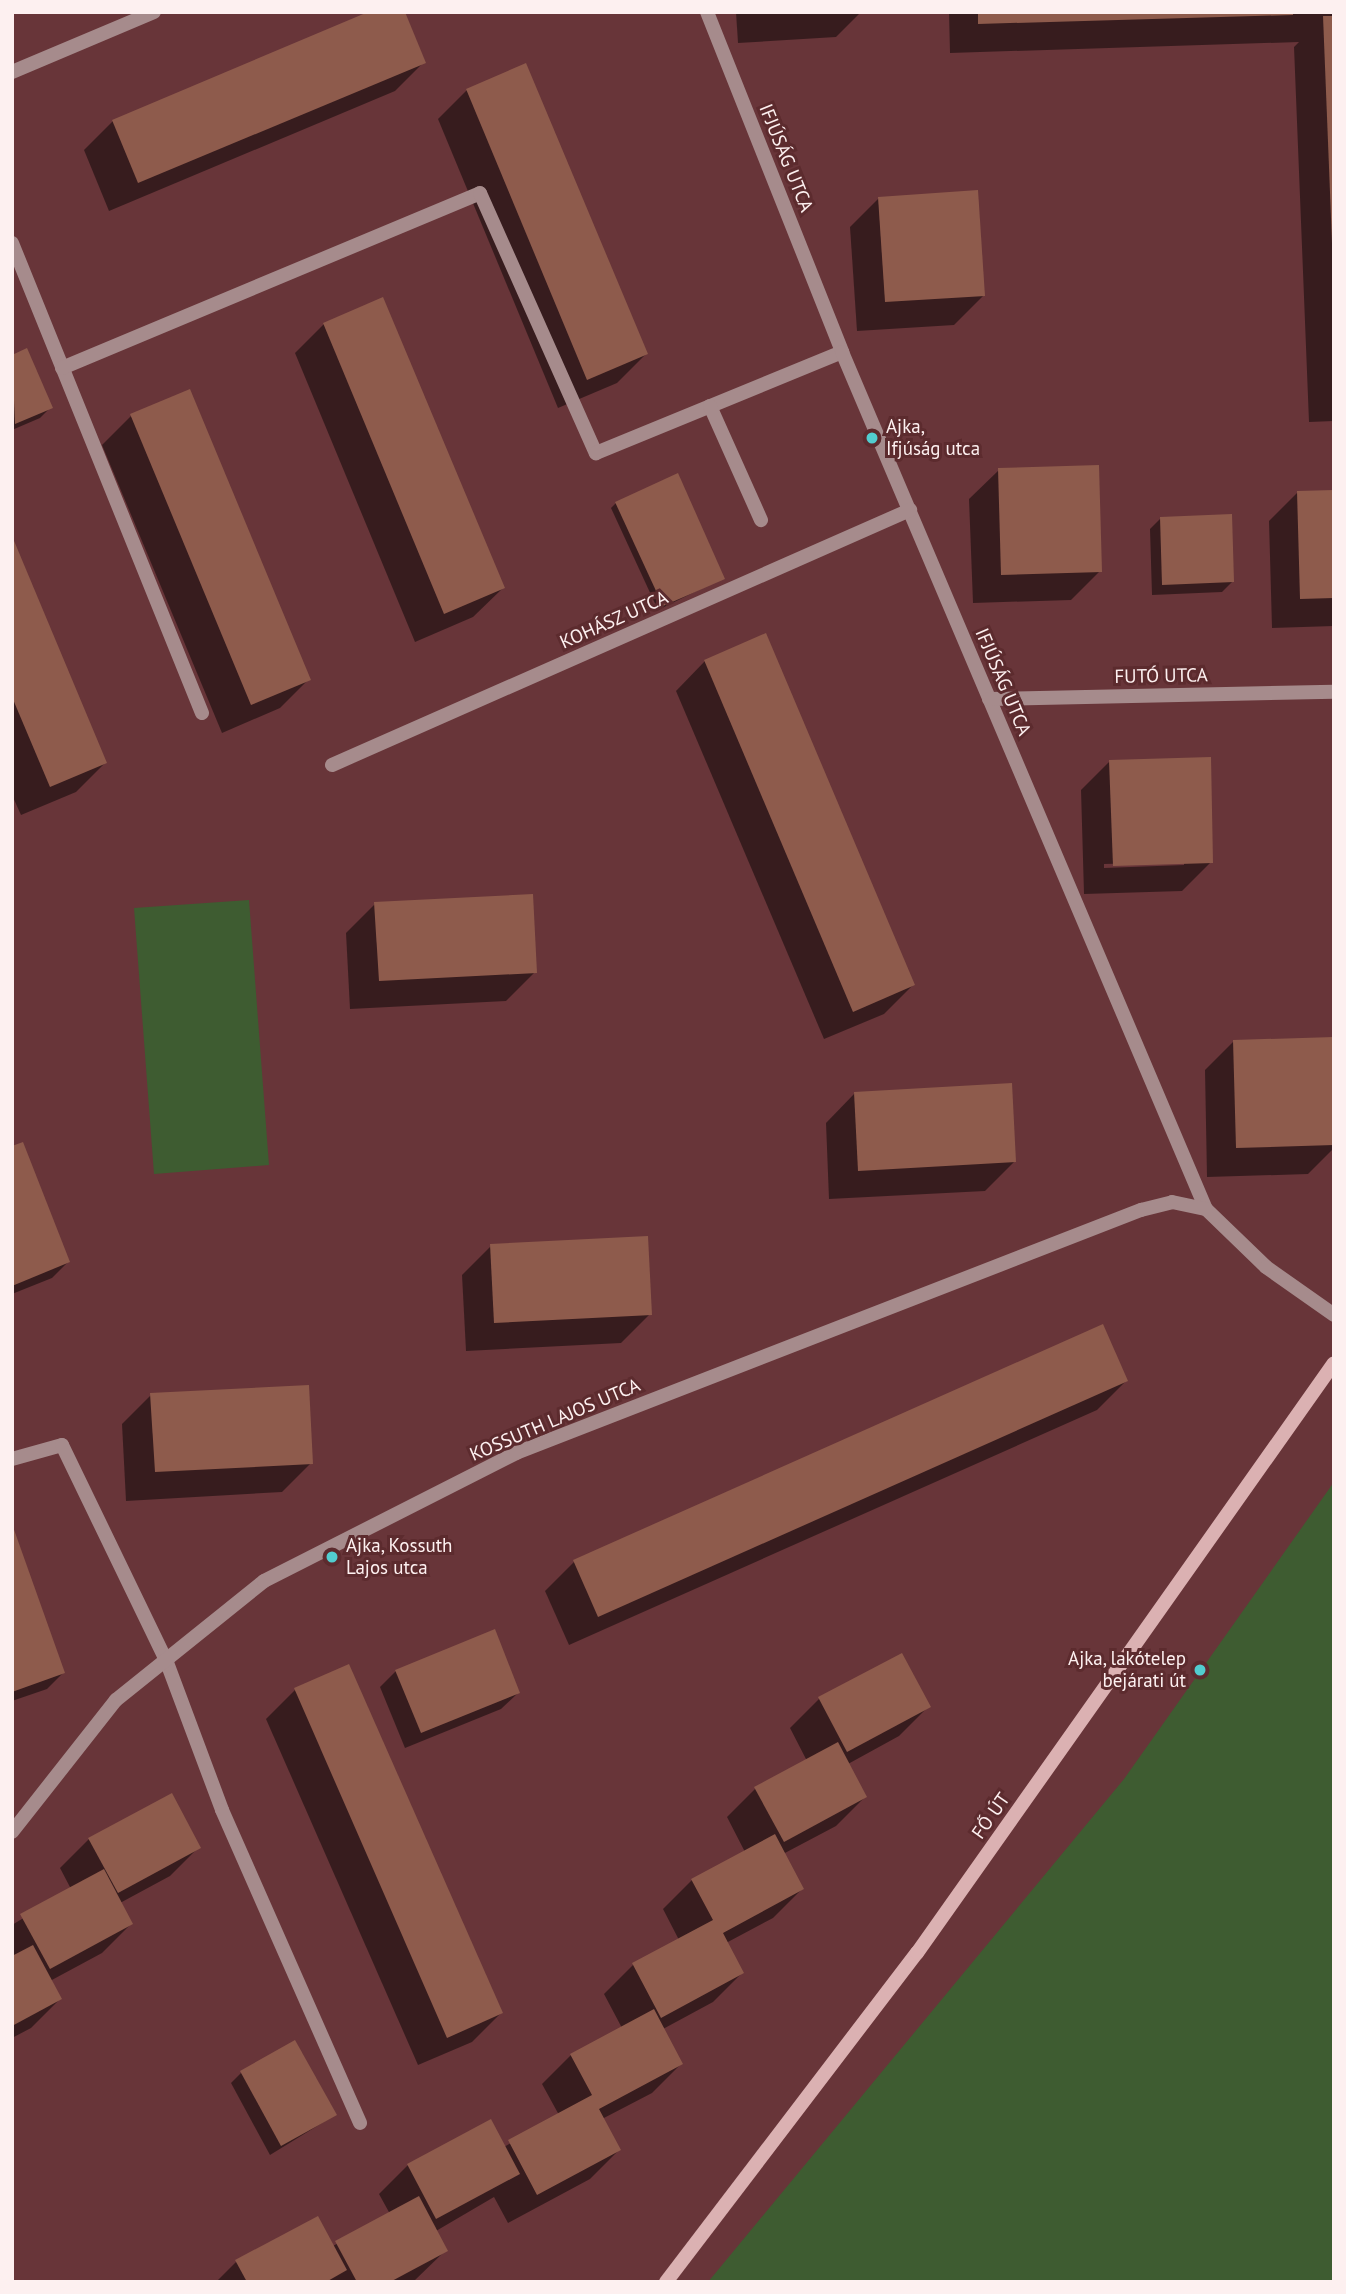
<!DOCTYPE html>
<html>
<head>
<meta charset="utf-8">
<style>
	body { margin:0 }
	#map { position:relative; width:1346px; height:2294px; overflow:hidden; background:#683539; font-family:"PT Sans",sans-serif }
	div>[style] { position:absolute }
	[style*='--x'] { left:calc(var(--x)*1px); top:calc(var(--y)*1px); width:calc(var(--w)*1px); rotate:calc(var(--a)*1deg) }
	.green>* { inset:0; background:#3e5c31 }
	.shadow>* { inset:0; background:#0007 }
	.building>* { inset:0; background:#8e5b4c }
	.lane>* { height:14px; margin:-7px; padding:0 7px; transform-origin:7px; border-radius:7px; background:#a68b8c }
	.street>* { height:14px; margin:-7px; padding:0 7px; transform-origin:7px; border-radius:7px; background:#a68b8c }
	.secondary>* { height:14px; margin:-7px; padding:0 7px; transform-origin:7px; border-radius:7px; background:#dbb1b2 }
	.dots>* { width:19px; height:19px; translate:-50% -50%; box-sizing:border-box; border:4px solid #5c2b2e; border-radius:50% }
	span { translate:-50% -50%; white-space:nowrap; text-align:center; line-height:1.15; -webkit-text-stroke:6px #5c2b2e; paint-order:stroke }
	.street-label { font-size:19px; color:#fdf0f0 }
	.poi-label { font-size:19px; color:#fdf0f0 }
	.left { translate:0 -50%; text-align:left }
	.right { translate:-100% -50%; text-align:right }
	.frame { position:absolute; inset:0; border:14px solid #fdf0f0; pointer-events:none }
</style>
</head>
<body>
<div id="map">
	<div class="green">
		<div style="clip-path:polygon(249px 900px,269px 1165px,154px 1174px,134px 908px)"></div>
		<div style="clip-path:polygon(1334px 1482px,1334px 2282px,708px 2282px,1124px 1779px)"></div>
	</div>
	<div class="shadow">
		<div style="clip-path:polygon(736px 12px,861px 12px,836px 37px,738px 43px)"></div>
		<div style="clip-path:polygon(949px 12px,1334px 12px,1334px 421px,1309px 422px,1294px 47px,1299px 42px,950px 53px)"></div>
		<div style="clip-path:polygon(424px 62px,395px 91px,109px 211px,84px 150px,113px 121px)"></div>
		<div style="clip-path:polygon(467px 90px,646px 354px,617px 383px,558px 408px,438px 119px)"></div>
		<div style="clip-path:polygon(879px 198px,983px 296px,954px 325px,857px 331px,850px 227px)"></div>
		<div style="clip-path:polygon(324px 324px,503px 588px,473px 617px,415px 642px,295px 353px)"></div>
		<div style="clip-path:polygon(12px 357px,51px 407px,40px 418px,12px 430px)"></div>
		<div style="clip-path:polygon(131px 416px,309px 679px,280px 708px,222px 733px,102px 445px)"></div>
		<div style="clip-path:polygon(999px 470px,1100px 571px,1071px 600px,973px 603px,969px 499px)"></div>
		<div style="clip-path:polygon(1334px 491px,1334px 626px,1272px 628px,1269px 521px,1298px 492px)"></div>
		<div style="clip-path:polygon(616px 503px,723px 578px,658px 610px,611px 508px)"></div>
		<div style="clip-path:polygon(1161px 518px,1232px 582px,1222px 592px,1152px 595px,1150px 529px)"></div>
		<div style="clip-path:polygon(12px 540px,105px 763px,76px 792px,21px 815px,12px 795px)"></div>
		<div style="clip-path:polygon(705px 661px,913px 985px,884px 1014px,824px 1039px,676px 691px)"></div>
		<div style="clip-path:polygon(evenodd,1110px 761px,1211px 862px,1182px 891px,1084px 894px,1081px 790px,1110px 761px,1184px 862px,1184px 865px,1104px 868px,1104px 864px,1184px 862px)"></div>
		<div style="clip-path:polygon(375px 904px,535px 972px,506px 1001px,350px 1009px,346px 933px)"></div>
		<div style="clip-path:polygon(1334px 1038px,1334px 1148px,1308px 1174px,1207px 1177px,1205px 1070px,1234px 1041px)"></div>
		<div style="clip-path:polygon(855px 1093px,1014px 1162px,985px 1191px,829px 1199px,826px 1123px)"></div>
		<div style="clip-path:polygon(12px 1148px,68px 1262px,52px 1278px,12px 1294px)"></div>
		<div style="clip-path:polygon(491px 1246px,650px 1314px,621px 1343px,466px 1351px,462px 1275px)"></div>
		<div style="clip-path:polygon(1126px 1381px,1097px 1410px,569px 1645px,545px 1591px,574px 1562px)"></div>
		<div style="clip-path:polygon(151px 1395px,311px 1463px,282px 1492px,126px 1501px,122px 1424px)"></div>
		<div style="clip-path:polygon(12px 1528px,63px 1673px,47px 1689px,12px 1701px)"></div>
		<div style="clip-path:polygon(901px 1655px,928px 1707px,899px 1736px,848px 1764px,865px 1797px,836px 1826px,783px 1854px,802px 1889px,773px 1918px,726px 1943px,742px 1973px,713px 2002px,663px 2029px,681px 2064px,652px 2093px,602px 2119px,619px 2150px,590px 2179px,508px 2223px,494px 2197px,436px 2231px,446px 2250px,413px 2282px,216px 2282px,236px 2262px,333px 2246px,390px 2214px,379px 2194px,408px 2165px,504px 2147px,559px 2115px,542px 2084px,571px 2055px,622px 2028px,604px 1994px,633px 1965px,679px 1940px,663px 1909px,692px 1880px,745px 1852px,727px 1817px,756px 1788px,807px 1761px,790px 1728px,819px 1699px)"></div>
		<div style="clip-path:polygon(396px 1671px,518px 1693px,501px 1709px,405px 1748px,380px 1687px)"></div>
		<div style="clip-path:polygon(295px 1690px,501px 2013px,472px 2042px,418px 2065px,266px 1719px)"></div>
		<div style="clip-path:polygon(89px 1839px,199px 1847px,170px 1876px,120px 1903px,131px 1924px,102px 1953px,50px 1981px,60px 1999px,31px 2028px,12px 2038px,12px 1925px,71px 1889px,60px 1868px)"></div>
		<div style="clip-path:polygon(241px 2073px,335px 2115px,270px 2155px,231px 2083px)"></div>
	</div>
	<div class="building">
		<div style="clip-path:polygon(368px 12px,405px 12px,426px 63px,138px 183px,112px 120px)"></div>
		<div style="clip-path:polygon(978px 12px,1293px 12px,1293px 15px,978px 24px)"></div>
		<div style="clip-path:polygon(1323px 16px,1334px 16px,1334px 243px,1332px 243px)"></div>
		<div style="clip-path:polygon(526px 63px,648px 354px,587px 380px,466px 89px)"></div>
		<div style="clip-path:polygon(978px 190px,985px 296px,885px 302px,878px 197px)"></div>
		<div style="clip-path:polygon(383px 297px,505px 588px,444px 614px,323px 323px)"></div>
		<div style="clip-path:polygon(27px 348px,53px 408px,15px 424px,12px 355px)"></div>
		<div style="clip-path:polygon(190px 389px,311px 680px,251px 705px,130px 414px)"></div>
		<div style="clip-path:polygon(1099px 465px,1102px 572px,1001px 575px,998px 468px)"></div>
		<div style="clip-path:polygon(678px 473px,725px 579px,663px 606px,615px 502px)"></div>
		<div style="clip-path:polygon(1334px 490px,1334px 598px,1300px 599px,1297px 491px)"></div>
		<div style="clip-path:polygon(1232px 514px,1234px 582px,1162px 585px,1160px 517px)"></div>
		<div style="clip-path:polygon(12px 536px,107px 763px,50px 787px,12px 697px)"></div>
		<div style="clip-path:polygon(766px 633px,915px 985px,853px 1012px,704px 660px)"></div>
		<div style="clip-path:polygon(1211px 757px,1213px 863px,1113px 866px,1109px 760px)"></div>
		<div style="clip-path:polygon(533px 894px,537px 973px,379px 981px,374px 902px)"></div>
		<div style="clip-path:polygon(1334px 1037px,1334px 1145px,1236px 1148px,1233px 1040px)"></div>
		<div style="clip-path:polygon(1012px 1083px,1016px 1162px,858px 1171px,854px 1092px)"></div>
		<div style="clip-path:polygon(23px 1142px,70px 1262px,12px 1286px,12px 1146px)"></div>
		<div style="clip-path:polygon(648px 1236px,652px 1315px,494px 1323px,490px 1244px)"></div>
		<div style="clip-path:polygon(1103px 1324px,1128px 1381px,598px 1617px,573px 1560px)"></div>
		<div style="clip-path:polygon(309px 1385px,313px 1464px,155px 1472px,150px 1393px)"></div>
		<div style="clip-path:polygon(12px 1524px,65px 1673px,12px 1692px)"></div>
		<div style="clip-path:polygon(495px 1629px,520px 1693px,421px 1733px,395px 1670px)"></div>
		<div style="clip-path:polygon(902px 1653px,931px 1707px,847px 1752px,818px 1697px)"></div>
		<div style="clip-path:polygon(349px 1664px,503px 2013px,447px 2038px,294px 1688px)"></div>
		<div style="clip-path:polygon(838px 1742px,867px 1797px,784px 1842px,754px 1787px)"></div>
		<div style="clip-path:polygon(172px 1793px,201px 1848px,118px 1893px,88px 1838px)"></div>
		<div style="clip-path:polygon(775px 1834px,804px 1889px,723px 1933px,744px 1973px,661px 2018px,632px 1963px,713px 1920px,691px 1879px)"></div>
		<div style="clip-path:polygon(104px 1869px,133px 1924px,50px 1969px,20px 1914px)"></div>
		<div style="clip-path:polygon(33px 1945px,62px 1999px,12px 2026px,12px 1956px)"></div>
		<div style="clip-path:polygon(654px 2009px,683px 2064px,599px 2109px,621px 2150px,537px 2195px,508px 2140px,592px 2095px,570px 2054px)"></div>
		<div style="clip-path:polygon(295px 2040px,337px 2115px,281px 2146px,240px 2071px)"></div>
		<div style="clip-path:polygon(491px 2119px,520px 2174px,436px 2219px,407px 2164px)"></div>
		<div style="clip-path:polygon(419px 2196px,448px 2251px,390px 2282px,357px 2282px,335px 2241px)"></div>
		<div style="clip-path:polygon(318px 2216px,347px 2270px,326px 2282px,247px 2282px,235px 2260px)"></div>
	</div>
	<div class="lane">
		<div style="--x:12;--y:243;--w:507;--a:67.99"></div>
		<div style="--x:62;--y:368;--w:453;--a:-22.7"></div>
		<div style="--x:480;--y:193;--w:285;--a:66"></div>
		<div style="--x:596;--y:453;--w:266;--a:-22.3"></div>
		<div style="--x:710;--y:406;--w:125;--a:65.9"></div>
	</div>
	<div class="street">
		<div style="--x:707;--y:12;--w:366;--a:68.3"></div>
		<div style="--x:842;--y:352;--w:931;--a:66.99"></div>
		<div style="--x:1206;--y:1209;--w:83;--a:44"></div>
		<div style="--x:1266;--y:1267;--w:83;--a:35.2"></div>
		<div style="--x:12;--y:72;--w:154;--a:-22.9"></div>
		<div style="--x:989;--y:699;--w:345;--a:-1.2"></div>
		<div style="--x:332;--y:765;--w:632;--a:-23.81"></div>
		<div style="--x:12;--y:1459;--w:52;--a:-15.6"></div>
		<div style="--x:62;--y:1445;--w:239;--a:64.2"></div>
		<div style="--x:166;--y:1660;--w:160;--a:69.5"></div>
		<div style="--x:222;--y:1810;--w:342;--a:66.2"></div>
		<div style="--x:12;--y:1832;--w:168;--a:-51.8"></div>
		<div style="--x:116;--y:1700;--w:190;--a:-38.8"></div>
		<div style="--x:264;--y:1581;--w:283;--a:-26.9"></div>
		<div style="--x:516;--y:1453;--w:671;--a:-21.25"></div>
		<div style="--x:1141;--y:1210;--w:32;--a:-14"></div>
		<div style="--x:1172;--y:1202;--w:35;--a:12"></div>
	</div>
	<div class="secondary">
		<div style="--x:666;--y:2282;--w:414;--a:-52.7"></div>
		<div style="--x:917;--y:1953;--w:722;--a:-54.75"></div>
	</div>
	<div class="dots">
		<div style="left:872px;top:438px;background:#52cdcf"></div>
		<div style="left:332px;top:1557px;background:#52cdcf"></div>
		<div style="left:1200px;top:1670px;background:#52cdcf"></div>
	</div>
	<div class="street-label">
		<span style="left:786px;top:158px;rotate:68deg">IFJÚSÁG UTCA</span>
		<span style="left:614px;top:620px;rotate:-24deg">KOHÁSZ UTCA</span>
		<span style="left:1161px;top:676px;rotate:-1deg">FUTÓ UTCA</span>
		<span style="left:1003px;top:682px;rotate:67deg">IFJÚSÁG UTCA</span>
		<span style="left:555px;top:1420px;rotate:-23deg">KOSSUTH LAJOS UTCA</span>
		<span style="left:991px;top:1816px;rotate:-55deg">FŐ ÚT</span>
	</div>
	<div class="poi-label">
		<span class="left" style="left:886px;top:438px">Ajka,<br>Ifjúság utca</span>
		<span class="left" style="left:346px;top:1557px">Ajka, Kossuth<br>Lajos utca</span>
		<span class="right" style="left:1186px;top:1670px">Ajka, lakótelep<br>bejárati út</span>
	</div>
	<div class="frame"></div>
</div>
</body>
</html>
